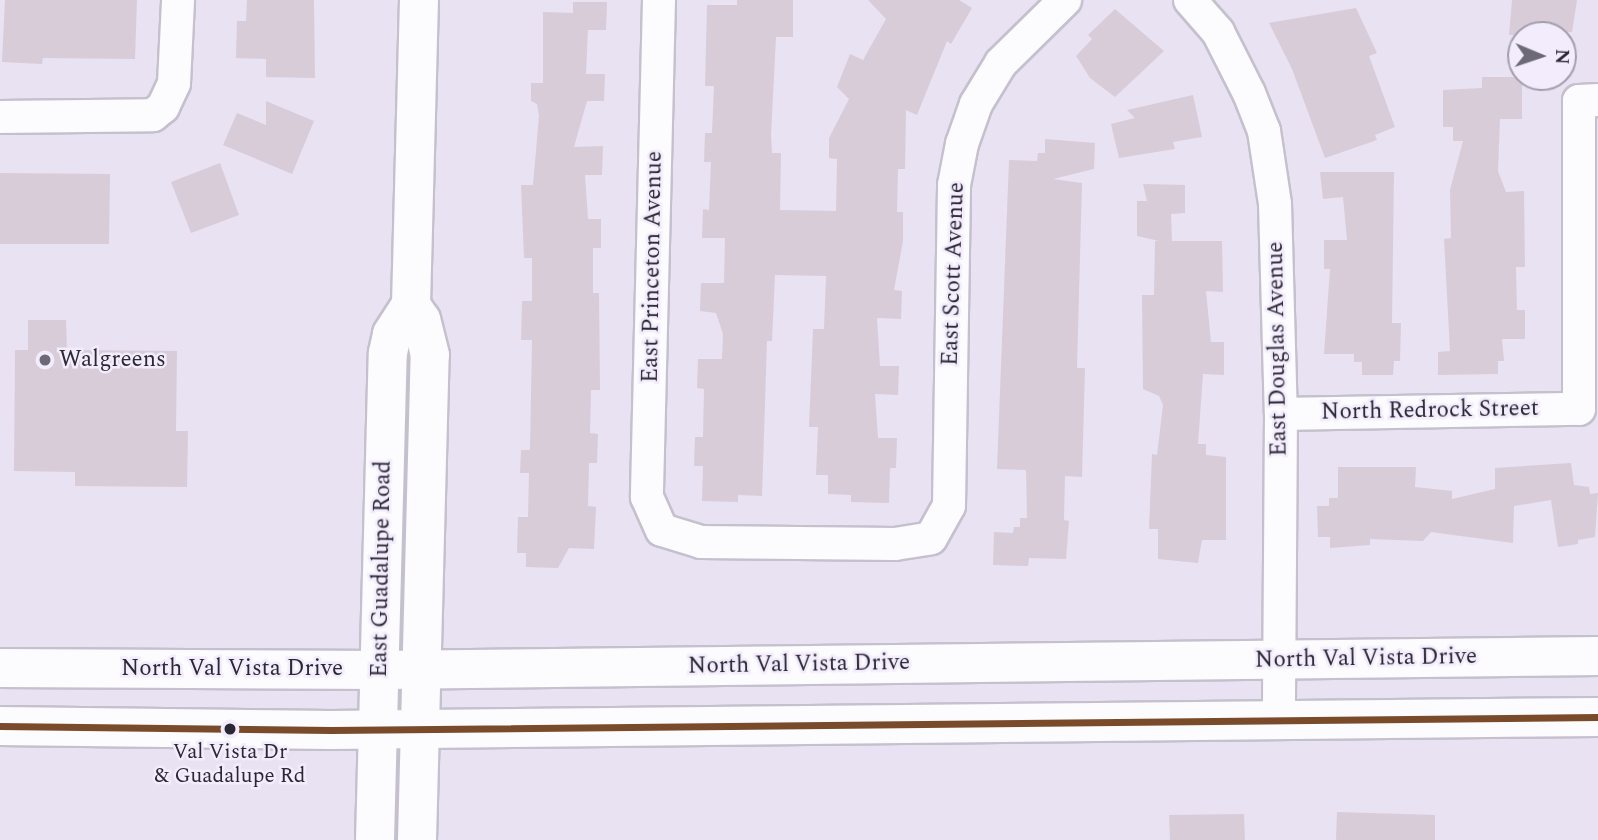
<!DOCTYPE html>
<html>
<head>
<meta charset="utf-8">
<style>
	body { margin:0 }
	#map { position:relative; width:1598px; height:840px; overflow:hidden; background:#e8e2f3; font-family:Spectral,serif }
	div>[style] { position:absolute }
	[style*='--x'] { left:calc(var(--x)*1px); top:calc(var(--y)*1px); width:calc(var(--w)*1px); rotate:calc(var(--a)*1deg) }
	.building>* { inset:0; background:#d8ccd8 }
	.roads { filter:drop-shadow(2px 0 #c5c0cd) drop-shadow(-2px 0 #c5c0cd) drop-shadow(0 2px #c5c0cd) drop-shadow(0 -2px #c5c0cd) }
	.street>* { height:32px; margin:-16px; padding:0 16px; transform-origin:16px; border-radius:16px; background:#fcfbfd }
	.secondary>* { height:38px; margin:-19px; padding:0 19px; transform-origin:19px; border-radius:19px; background:#fcfbfd }
	.bus-1>* { height:7px; margin:-3.5px; padding:0 3.5px; transform-origin:3.5px; border-radius:3.5px; background:#7a4b2a }
	.dots>* { width:19px; height:19px; translate:-50% -50%; box-sizing:border-box; border:4px solid #f2ecfd; border-radius:50% }
	span { translate:-50% -50%; white-space:nowrap; text-align:center; line-height:1.15; -webkit-text-stroke:5px #f2ecfd; paint-order:stroke }
	.bus-label { font-size:21px; color:#2c2833 }
	.street-label { font-size:23px; color:#2c2833 }
	.poi-label { font-size:23px; color:#2c2833 }
	.left { translate:0 -50%; text-align:left }
	.north { position:absolute; left:1507px; top:21px; width:70px; height:70px; box-sizing:border-box; background:#f2ecfd; border:2px solid #a39eac; border-radius:50%; rotate:92deg; font-size:19px; font-weight:700; line-height:28px; text-align:center; color:#2c2833 }
	.north::after { content:''; display:block; margin:auto; width:24px; height:32px; background:#6e6976; clip-path:polygon(50% 0,100% 100%,50% 72%,0 100%) }
</style>
</head>
<body>
<div id="map">
	<div class="building">
		<div style="clip-path:polygon(5px 0,137px 0,135px 59px,43px 58px,42px 64px,2px 62px)"></div>
		<div style="clip-path:polygon(247px 0,314px 0,315px 78px,266px 77px,266px 59px,236px 58px,237px 21px,246px 21px)"></div>
		<div style="clip-path:polygon(737px 0,793px 0,793px 37px,776px 37px,771px 135px,772px 153px,781px 153px,780px 210px,836px 211px,837px 159px,829px 158px,829px 138px,849px 99px,837px 87px,850px 54px,863px 60px,886px 19px,868px 0,959px 0,972px 8px,951px 44px,947px 41px,917px 115px,906px 110px,905px 169px,898px 169px,897px 212px,903px 212px,903px 241px,894px 290px,902px 291px,901px 319px,877px 318px,880px 366px,899px 366px,898px 395px,875px 394px,878px 438px,897px 438px,896px 468px,890px 468px,889px 503px,851px 502px,851px 495px,828px 494px,828px 475px,816px 475px,818px 427px,809px 427px,813px 329px,824px 329px,826px 276px,775px 275px,772px 341px,767px 341px,762px 496px,738px 495px,738px 502px,702px 501px,703px 466px,694px 466px,695px 437px,703px 437px,704px 389px,697px 388px,698px 359px,722px 359px,723px 334px,716px 313px,700px 311px,701px 283px,724px 283px,725px 238px,702px 238px,703px 209px,709px 210px,711px 162px,704px 162px,705px 133px,712px 133px,714px 86px,705px 86px,707px 5px,737px 5px)"></div>
		<div style="clip-path:polygon(1512px 0,1577px 0,1572px 32px,1509px 35px)"></div>
		<div style="clip-path:polygon(573px 2px,607px 2px,606px 30px,588px 30px,586px 74px,605px 74px,604px 101px,587px 101px,574px 147px,603px 146px,602px 175px,585px 175px,588px 219px,601px 219px,601px 248px,593px 248px,593px 293px,599px 293px,600px 390px,591px 390px,590px 433px,598px 434px,597px 463px,589px 463px,588px 506px,596px 507px,594px 549px,569px 548px,558px 568px,526px 567px,526px 553px,517px 553px,518px 517px,528px 517px,529px 473px,520px 473px,521px 450px,530px 450px,532px 340px,521px 340px,522px 301px,532px 301px,532px 258px,524px 258px,521px 185px,533px 185px,539px 116px,537px 104px,531px 101px,531px 83px,543px 83px,543px 12px,573px 13px)"></div>
		<div style="clip-path:polygon(1356px 8px,1377px 53px,1369px 56px,1395px 127px,1375px 135px,1377px 140px,1325px 158px,1292px 69px,1269px 23px)"></div>
		<div style="clip-path:polygon(1115px 9px,1164px 51px,1115px 97px,1090px 78px,1076px 56px,1092px 39px,1088px 35px)"></div>
		<div style="clip-path:polygon(1482px 77px,1522px 77px,1522px 119px,1500px 119px,1498px 171px,1506px 192px,1524px 191px,1525px 267px,1516px 267px,1517px 310px,1525px 310px,1525px 339px,1502px 339px,1504px 361px,1498px 361px,1498px 374px,1438px 375px,1438px 352px,1450px 351px,1444px 239px,1451px 238px,1450px 190px,1463px 141px,1453px 141px,1453px 127px,1443px 127px,1443px 90px,1482px 88px)"></div>
		<div style="clip-path:polygon(1193px 95px,1202px 137px,1173px 142px,1175px 149px,1119px 158px,1111px 124px,1135px 118px,1127px 110px)"></div>
		<div style="clip-path:polygon(266px 101px,314px 121px,292px 174px,223px 145px,237px 113px,266px 125px)"></div>
		<div style="clip-path:polygon(1045px 139px,1095px 143px,1094px 169px,1053px 179px,1082px 183px,1077px 368px,1085px 368px,1082px 477px,1065px 476px,1064px 520px,1069px 521px,1066px 559px,1029px 558px,1028px 566px,993px 565px,994px 532px,1013px 533px,1014px 527px,1020px 527px,1020px 518px,1027px 518px,1026px 470px,997px 469px,1009px 160px,1037px 161px,1038px 153px,1045px 153px)"></div>
		<div style="clip-path:polygon(220px 163px,239px 215px,191px 233px,171px 182px)"></div>
		<div style="clip-path:polygon(1320px 172px,1394px 172px,1392px 323px,1401px 323px,1400px 361px,1394px 361px,1393px 375px,1362px 375px,1362px 362px,1354px 362px,1354px 354px,1324px 354px,1330px 269px,1324px 269px,1324px 240px,1347px 240px,1343px 197px,1323px 199px)"></div>
		<div style="clip-path:polygon(0 173px,110px 174px,109px 244px,0 244px)"></div>
		<div style="clip-path:polygon(1143px 184px,1185px 185px,1185px 213px,1171px 214px,1172px 241px,1222px 241px,1223px 292px,1206px 291px,1211px 342px,1224px 342px,1224px 375px,1203px 374px,1198px 444px,1206px 444px,1206px 455px,1226px 457px,1226px 540px,1202px 540px,1198px 563px,1158px 559px,1158px 529px,1149px 529px,1152px 454px,1157px 455px,1163px 405px,1159px 396px,1143px 389px,1142px 295px,1154px 295px,1155px 241px,1159px 241px,1137px 236px,1137px 201px,1147px 201px)"></div>
		<div style="clip-path:polygon(28px 320px,66px 320px,67px 350px,177px 351px,176px 431px,188px 431px,187px 487px,75px 486px,75px 472px,14px 471px,15px 350px,28px 350px)"></div>
		<div style="clip-path:polygon(1571px 463px,1574px 485px,1589px 487px,1590px 494px,1598px 493px,1595px 537px,1578px 540px,1578px 544px,1558px 547px,1551px 500px,1514px 506px,1513px 543px,1431px 532px,1423px 541px,1370px 539px,1370px 545px,1330px 548px,1330px 537px,1318px 537px,1317px 506px,1329px 506px,1329px 498px,1338px 498px,1338px 467px,1416px 467px,1415px 487px,1452px 491px,1452px 499px,1495px 489px,1495px 468px)"></div>
		<div style="clip-path:polygon(1337px 812px,1435px 815px,1435px 840px,1336px 840px)"></div>
		<div style="clip-path:polygon(1244px 814px,1245px 840px,1170px 840px,1169px 815px)"></div>
	</div>
	<div class="roads">
		<div class="street">
			<div style="--x:659;--y:0;--w:497;--a:91.4"></div>
			<div style="--x:647;--y:497;--w:36;--a:66"></div>
			<div style="--x:662;--y:530;--w:41;--a:17.1"></div>
			<div style="--x:701;--y:542;--w:194;--a:0.6"></div>
			<div style="--x:895;--y:544;--w:36;--a:-9"></div>
			<div style="--x:931;--y:538;--w:37;--a:-61"></div>
			<div style="--x:949;--y:506;--w:321;--a:-89.1"></div>
			<div style="--x:954;--y:185;--w:42;--a:-79"></div>
			<div style="--x:962;--y:144;--w:42;--a:-70.7"></div>
			<div style="--x:976;--y:104;--w:48;--a:-58.6"></div>
			<div style="--x:1001;--y:63;--w:90;--a:-44.5"></div>
			<div style="--x:1190;--y:0;--w:43;--a:48.8"></div>
			<div style="--x:1218;--y:32;--w:68;--a:63.1"></div>
			<div style="--x:1249;--y:93;--w:41;--a:68.5"></div>
			<div style="--x:1264;--y:131;--w:74;--a:81.4"></div>
			<div style="--x:1275;--y:204;--w:210;--a:88.4"></div>
			<div style="--x:1281;--y:414;--w:305;--a:90.4"></div>
			<div style="--x:0;--y:117;--w:153;--a:-0.7"></div>
			<div style="--x:153;--y:115;--w:13;--a:-39"></div>
			<div style="--x:163;--y:107;--w:26;--a:-65"></div>
			<div style="--x:174;--y:83;--w:83;--a:-87.2"></div>
			<div style="--x:1281;--y:414;--w:298;--a:-1"></div>
			<div style="--x:1579;--y:409;--w:308;--a:-90"></div>
			<div style="--x:1579;--y:101;--w:19;--a:-3"></div>
		</div>
		<div class="secondary">
			<div style="--x:0;--y:668;--w:380;--a:0.3"></div>
			<div style="--x:380;--y:670;--w:1218;--a:-0.66"></div>
			<div style="--x:0;--y:726;--w:331;--a:0.7"></div>
			<div style="--x:331;--y:730;--w:1267;--a:-0.59"></div>
			<div style="--x:375;--y:840;--w:487;--a:-88.5"></div>
			<div style="--x:388;--y:353;--w:19;--a:-78"></div>
			<div style="--x:392;--y:334;--w:35;--a:-57"></div>
			<div style="--x:417;--y:840;--w:485;--a:-88.5"></div>
			<div style="--x:430;--y:355;--w:36;--a:-104"></div>
			<div style="--x:421;--y:320;--w:18;--a:-124"></div>
			<div style="--x:411;--y:305;--w:305;--a:-88.5"></div>
		</div>
	</div>
	<div class="bus-1">
		<div style="--x:0;--y:726;--w:331;--a:0.7"></div>
		<div style="--x:331;--y:730;--w:1267;--a:-0.59"></div>
	</div>
	<div class="dots">
		<div style="left:45px;top:360px;background:#6e6976"></div>
		<div style="left:230px;top:729px;background:#2c2833"></div>
	</div>
	<div class="bus-label">
		<span style="left:230px;top:764px">Val Vista Dr<br>&amp; Guadalupe Rd</span>
	</div>
	<div class="street-label">
		<span style="left:653px;top:267px;rotate:-89deg">East Princeton Avenue</span>
		<span style="left:954px;top:274px;rotate:-88deg">East Scott Avenue</span>
		<span style="left:1278px;top:349px;rotate:-91deg">East Douglas Avenue</span>
		<span style="left:1430px;top:411px;rotate:-1deg">North Redrock Street</span>
		<span style="left:382px;top:569px;rotate:-89deg">East Guadalupe Road</span>
		<span style="left:1366px;top:659px;rotate:-1deg">North Val Vista Drive</span>
		<span style="left:799px;top:665px;rotate:-1deg">North Val Vista Drive</span>
		<span style="left:232px;top:669px">North Val Vista Drive</span>
	</div>
	<div class="poi-label">
		<span class="left" style="left:59px;top:360px">Walgreens</span>
	</div>
	<div class="north">N</div>
</div>
</body>
</html>
